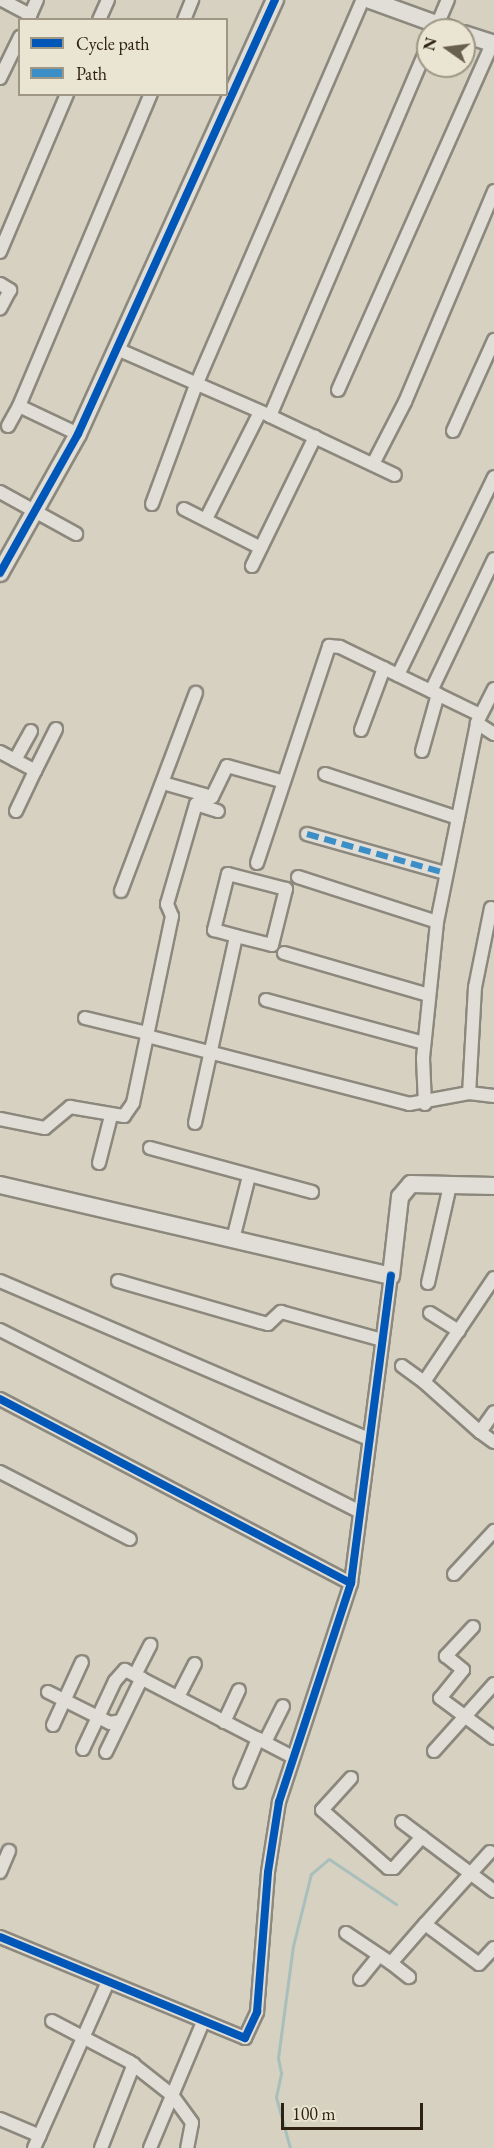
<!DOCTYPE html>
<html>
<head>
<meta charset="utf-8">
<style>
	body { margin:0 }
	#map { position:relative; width:494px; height:2148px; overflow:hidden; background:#d6d1c1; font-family:"EB Garamond",serif }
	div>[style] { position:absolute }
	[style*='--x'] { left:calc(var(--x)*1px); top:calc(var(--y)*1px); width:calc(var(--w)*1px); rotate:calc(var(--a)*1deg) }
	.stream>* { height:3px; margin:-1.5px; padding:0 1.5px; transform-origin:1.5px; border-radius:1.5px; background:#a9bfbb }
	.roads { filter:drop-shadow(2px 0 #8c887d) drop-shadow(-2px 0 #8c887d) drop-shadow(0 2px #8c887d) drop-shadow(0 -2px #8c887d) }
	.street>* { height:12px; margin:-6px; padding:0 6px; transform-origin:6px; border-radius:6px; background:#e0ded6 }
	.secondary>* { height:16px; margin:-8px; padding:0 8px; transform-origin:8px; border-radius:8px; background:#e0ded6 }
	.quiet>* { height:6px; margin-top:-3px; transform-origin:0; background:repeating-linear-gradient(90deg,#3c8ec7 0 12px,transparent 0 18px) }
	.cycleway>* { height:8px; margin:-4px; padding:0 4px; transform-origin:4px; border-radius:4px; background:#0057b8 }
	span { translate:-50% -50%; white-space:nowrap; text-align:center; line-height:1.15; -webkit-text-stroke:4.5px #eae4d2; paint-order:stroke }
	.legend { position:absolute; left:18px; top:18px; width:210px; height:78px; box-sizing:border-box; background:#eae4d2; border:2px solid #9f9685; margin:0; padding:8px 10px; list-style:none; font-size:18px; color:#2e2111 }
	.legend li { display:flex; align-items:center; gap:12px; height:30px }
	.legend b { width:30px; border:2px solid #9f9685 }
	.north { position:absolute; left:416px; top:18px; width:60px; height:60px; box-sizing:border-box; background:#eae4d2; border:2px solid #9f9685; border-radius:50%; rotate:284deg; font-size:16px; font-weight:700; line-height:24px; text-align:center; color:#2e2111 }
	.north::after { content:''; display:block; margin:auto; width:21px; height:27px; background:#695f4f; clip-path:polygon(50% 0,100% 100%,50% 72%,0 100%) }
	.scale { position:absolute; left:281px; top:2103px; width:142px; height:27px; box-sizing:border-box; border:3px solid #2e2111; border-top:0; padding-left:8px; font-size:18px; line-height:21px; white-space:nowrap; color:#2e2111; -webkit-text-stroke:4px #eae4d2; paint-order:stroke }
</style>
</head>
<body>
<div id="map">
	<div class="stream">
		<div style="--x:290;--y:2148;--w:53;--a:-105.4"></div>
		<div style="--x:276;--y:2097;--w:25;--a:-78"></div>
		<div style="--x:281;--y:2073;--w:15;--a:-101"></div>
		<div style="--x:278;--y:2058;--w:113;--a:-82.4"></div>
		<div style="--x:293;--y:1946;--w:74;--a:-76"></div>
		<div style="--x:311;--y:1874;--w:23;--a:-40"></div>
		<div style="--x:329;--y:1859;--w:81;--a:33.9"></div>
	</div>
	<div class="roads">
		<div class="street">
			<div style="--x:2;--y:0;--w:32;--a:28"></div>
			<div style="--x:28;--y:20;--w:22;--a:-66"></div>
			<div style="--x:99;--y:20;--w:22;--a:-66"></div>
			<div style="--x:184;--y:20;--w:22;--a:-68"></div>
			<div style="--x:435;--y:30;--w:33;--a:-67"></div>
			<div style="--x:0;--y:78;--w:46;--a:-64"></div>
			<div style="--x:0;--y:252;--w:172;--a:-67"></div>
			<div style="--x:0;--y:284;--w:12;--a:31"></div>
			<div style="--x:10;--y:290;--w:21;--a:118"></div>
			<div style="--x:117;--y:349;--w:167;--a:23.6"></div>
			<div style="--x:270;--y:416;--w:402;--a:-66.9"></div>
			<div style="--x:338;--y:390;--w:379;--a:-66"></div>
			<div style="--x:270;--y:416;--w:138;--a:25.3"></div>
			<div style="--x:8;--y:426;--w:23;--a:-61"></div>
			<div style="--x:453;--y:431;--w:100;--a:-65.7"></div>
			<div style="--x:78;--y:434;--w:65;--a:-154.6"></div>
			<div style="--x:19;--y:406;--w:339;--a:-67.1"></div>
			<div style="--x:373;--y:464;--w:70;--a:-62.7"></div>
			<div style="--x:405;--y:402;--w:229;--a:-67.1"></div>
			<div style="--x:0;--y:492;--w:87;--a:28.9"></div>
			<div style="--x:152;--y:504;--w:127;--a:-69.7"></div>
			<div style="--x:196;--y:385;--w:420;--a:-66.6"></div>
			<div style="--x:184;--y:509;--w:86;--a:26.9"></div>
			<div style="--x:206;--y:519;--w:120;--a:-63.2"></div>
			<div style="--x:252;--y:566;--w:144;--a:-64"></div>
			<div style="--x:398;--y:675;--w:220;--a:-64.1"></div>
			<div style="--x:494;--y:689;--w:38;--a:117"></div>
			<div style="--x:477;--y:723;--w:20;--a:33"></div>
			<div style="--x:431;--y:691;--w:146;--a:-64.5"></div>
			<div style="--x:361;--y:730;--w:66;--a:-69.6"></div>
			<div style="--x:422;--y:751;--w:59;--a:-74.3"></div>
			<div style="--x:0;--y:752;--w:40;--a:28"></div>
			<div style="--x:35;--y:771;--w:47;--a:-63.4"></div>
			<div style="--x:15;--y:760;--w:33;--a:-61"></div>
			<div style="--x:325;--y:774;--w:140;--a:18.3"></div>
			<div style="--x:163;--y:783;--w:51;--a:15.9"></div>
			<div style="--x:212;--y:797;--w:34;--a:-64"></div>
			<div style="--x:227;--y:766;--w:56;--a:15.5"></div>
			<div style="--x:16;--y:811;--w:44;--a:-64.6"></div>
			<div style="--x:307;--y:834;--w:143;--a:15.8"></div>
			<div style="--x:257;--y:863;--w:229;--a:-71.6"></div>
			<div style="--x:329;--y:646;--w:11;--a:5"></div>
			<div style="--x:340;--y:647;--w:153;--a:25.9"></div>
			<div style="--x:298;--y:877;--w:146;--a:17.9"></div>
			<div style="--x:121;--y:891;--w:212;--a:-69.3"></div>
			<div style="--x:491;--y:908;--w:81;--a:101.4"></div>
			<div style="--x:475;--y:987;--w:106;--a:93.2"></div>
			<div style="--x:469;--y:1093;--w:25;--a:7"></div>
			<div style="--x:284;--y:953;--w:151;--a:16.2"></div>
			<div style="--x:266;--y:1000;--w:164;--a:15.2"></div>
			<div style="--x:85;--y:1018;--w:64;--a:13.6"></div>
			<div style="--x:147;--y:1036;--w:271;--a:14.5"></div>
			<div style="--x:409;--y:1104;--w:61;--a:-10.4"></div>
			<div style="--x:425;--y:1104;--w:46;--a:-92.5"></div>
			<div style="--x:423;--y:1058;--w:137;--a:-84.1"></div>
			<div style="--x:437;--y:922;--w:203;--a:-78.6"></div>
			<div style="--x:0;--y:1119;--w:46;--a:11.3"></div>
			<div style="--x:45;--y:1128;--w:33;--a:-40"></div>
			<div style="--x:70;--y:1107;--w:55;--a:9.5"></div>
			<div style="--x:124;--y:1116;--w:16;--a:-55"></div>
			<div style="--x:133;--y:1103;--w:191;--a:-78.2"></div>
			<div style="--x:172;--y:916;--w:13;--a:-113"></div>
			<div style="--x:167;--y:904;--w:104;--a:-73.8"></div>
			<div style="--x:196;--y:804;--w:23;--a:18"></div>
			<div style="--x:195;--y:1123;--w:191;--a:-77.6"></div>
			<div style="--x:236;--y:936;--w:37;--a:14"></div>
			<div style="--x:272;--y:945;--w:58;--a:-76"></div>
			<div style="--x:286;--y:889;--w:60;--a:-165.5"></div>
			<div style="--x:228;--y:874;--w:58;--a:104"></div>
			<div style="--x:214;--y:930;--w:23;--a:15"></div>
			<div style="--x:150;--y:1148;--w:168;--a:15.2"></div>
			<div style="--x:99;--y:1163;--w:49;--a:-75.7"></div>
			<div style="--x:233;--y:1239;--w:65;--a:-75.7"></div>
			<div style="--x:0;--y:1281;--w:400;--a:23.2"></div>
			<div style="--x:118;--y:1281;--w:148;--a:16.1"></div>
			<div style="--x:260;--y:1322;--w:8;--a:14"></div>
			<div style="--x:268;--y:1324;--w:18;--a:-43"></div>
			<div style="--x:281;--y:1312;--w:105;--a:15.5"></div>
			<div style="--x:428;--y:1283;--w:100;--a:-77.3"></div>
			<div style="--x:430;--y:1313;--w:34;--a:32"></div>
			<div style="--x:0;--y:1330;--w:403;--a:26.8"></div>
			<div style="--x:402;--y:1366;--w:27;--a:36"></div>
			<div style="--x:424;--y:1382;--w:125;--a:-56.1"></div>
			<div style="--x:424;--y:1382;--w:75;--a:41.8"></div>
			<div style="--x:480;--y:1432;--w:24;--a:-55"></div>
			<div style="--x:0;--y:1399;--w:396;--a:27.7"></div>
			<div style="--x:351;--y:1583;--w:310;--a:-82.6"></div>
			<div style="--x:480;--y:1432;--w:17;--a:36"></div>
			<div style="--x:0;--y:1472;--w:146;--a:27.3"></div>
			<div style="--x:454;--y:1574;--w:59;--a:-47.1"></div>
			<div style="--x:473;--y:1627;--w:40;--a:133"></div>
			<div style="--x:446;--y:1656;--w:22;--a:39"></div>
			<div style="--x:463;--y:1670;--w:36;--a:129"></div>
			<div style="--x:440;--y:1698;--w:67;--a:36.5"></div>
			<div style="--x:135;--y:1675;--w:34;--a:-63"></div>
			<div style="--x:48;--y:1692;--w:69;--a:26.6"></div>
			<div style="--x:110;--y:1723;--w:10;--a:-11"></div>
			<div style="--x:178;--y:1697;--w:37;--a:-63"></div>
			<div style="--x:224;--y:1722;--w:35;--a:-65"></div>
			<div style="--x:53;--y:1725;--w:69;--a:-65.3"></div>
			<div style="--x:265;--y:1742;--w:40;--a:-63.4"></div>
			<div style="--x:83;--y:1749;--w:75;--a:-64.8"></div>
			<div style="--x:115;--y:1681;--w:15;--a:-48"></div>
			<div style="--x:125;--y:1670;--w:189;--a:27.4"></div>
			<div style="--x:434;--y:1751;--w:90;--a:-48.2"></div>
			<div style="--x:106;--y:1752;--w:82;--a:-64.1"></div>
			<div style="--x:351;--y:1778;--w:43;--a:132.2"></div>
			<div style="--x:322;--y:1810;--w:88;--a:41.3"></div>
			<div style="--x:388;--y:1868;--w:6;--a:0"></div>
			<div style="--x:394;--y:1868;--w:42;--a:-47.9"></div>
			<div style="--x:240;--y:1782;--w:47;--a:-67.3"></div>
			<div style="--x:402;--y:1822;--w:115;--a:36.9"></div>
			<div style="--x:0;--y:1872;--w:23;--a:-67"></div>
			<div style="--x:425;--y:1924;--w:97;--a:-47.9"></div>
			<div style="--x:346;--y:1933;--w:54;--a:33.7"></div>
			<div style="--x:391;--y:1963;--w:52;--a:-48.9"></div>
			<div style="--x:425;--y:1924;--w:67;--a:36.5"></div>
			<div style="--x:479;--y:1964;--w:22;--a:-47"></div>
			<div style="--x:0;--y:1937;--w:265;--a:22.4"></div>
			<div style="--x:245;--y:2038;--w:29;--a:-65"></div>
			<div style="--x:257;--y:2012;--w:140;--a:-85.5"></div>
			<div style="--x:268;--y:1872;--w:71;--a:-81.1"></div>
			<div style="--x:279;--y:1802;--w:231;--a:-71.8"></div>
			<div style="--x:391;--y:1963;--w:23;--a:38"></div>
			<div style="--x:360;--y:1979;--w:28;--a:-51"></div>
			<div style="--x:52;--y:2021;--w:88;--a:27.7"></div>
			<div style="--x:130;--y:2062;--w:53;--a:38.2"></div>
			<div style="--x:172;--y:2095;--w:34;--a:54"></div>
			<div style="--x:192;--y:2123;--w:25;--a:101"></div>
			<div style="--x:0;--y:2119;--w:43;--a:23"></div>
			<div style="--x:34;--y:2148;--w:180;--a:-66"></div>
			<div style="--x:101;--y:2148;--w:90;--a:-68.6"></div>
			<div style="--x:150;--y:2148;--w:137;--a:-67.2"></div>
		</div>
		<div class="secondary">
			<div style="--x:370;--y:0;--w:88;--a:19.9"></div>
			<div style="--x:464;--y:34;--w:32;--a:18"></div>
			<div style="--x:0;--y:573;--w:159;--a:-60.7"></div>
			<div style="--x:78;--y:434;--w:477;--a:-65.6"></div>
			<div style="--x:0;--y:1185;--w:401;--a:13.1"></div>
			<div style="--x:391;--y:1276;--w:80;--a:-83.5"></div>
			<div style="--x:400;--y:1197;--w:17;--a:-50"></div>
			<div style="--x:411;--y:1184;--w:83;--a:1.4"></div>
		</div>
	</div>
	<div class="quiet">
		<div style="--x:307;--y:834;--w:143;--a:15.8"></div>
	</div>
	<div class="cycleway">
		<div style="--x:0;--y:573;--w:159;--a:-60.7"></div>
		<div style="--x:78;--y:434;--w:477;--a:-65.6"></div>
		<div style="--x:0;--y:1399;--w:396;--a:27.7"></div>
		<div style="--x:351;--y:1583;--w:310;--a:-82.6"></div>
		<div style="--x:0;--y:1937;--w:265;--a:22.4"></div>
		<div style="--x:245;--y:2038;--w:29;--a:-65"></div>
		<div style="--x:257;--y:2012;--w:140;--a:-85.5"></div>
		<div style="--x:268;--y:1872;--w:71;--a:-81.1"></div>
		<div style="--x:279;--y:1802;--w:231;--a:-71.8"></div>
	</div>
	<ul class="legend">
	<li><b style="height:8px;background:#0057b8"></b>Cycle path</li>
	<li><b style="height:8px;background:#3c8ec7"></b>Path</li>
	</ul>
	<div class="north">N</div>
	<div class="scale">100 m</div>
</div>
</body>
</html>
